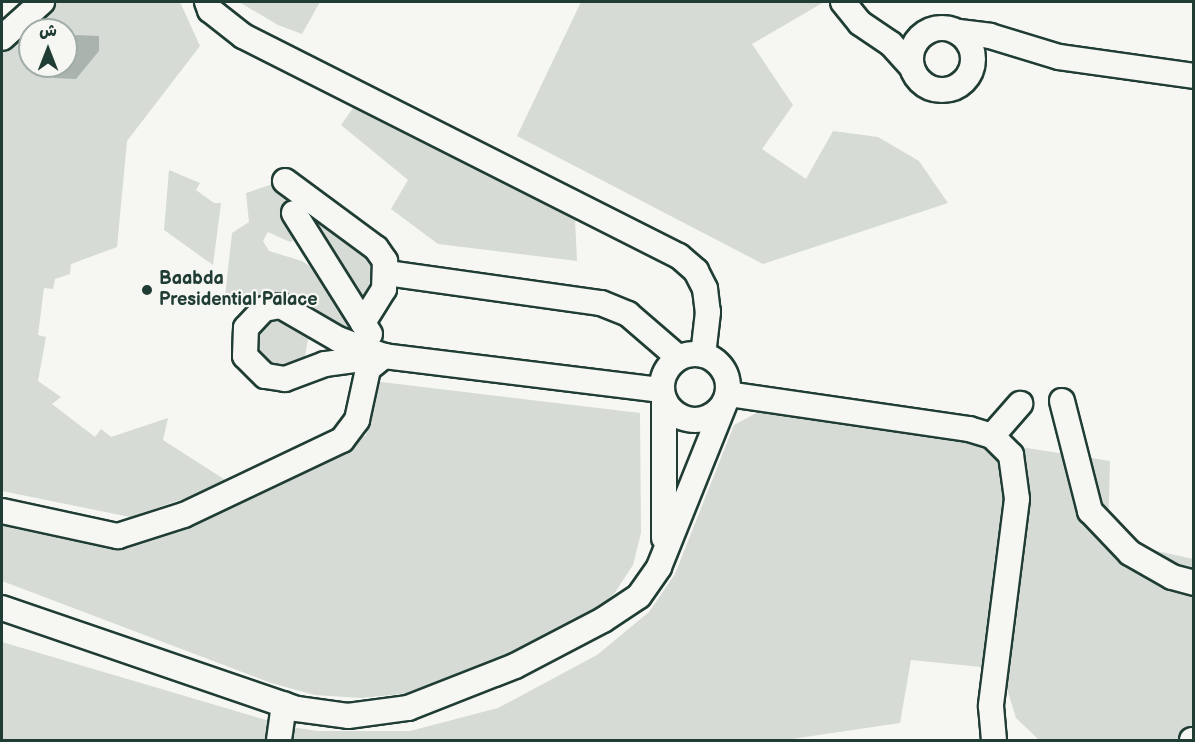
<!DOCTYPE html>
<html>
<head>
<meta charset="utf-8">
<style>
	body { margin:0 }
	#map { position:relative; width:1195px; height:742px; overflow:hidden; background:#f6f6f2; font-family:"Balsamiq Sans","Playpen Sans Arabic",sans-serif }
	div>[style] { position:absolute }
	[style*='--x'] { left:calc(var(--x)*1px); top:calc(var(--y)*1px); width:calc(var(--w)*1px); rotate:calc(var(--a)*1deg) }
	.green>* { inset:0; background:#d6dbd6 }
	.water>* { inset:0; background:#aab3ae }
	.roads { filter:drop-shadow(2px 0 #1f3d34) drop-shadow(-2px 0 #1f3d34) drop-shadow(0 2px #1f3d34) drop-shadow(0 -2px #1f3d34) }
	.minor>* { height:24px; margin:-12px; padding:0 12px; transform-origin:12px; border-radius:12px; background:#f6f6f2 }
	.minor>.ring { margin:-12px; padding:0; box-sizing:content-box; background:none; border:24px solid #f6f6f2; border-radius:50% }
	.dots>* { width:16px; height:16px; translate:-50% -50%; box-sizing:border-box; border:3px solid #f6f6f2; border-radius:50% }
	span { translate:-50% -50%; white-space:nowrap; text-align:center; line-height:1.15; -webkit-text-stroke:4.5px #f6f6f2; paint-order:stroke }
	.poi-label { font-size:18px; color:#1f3d34; font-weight:700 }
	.left { translate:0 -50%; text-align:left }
	.frame { position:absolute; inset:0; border:3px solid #1f3d34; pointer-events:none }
	.north { position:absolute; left:18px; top:18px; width:60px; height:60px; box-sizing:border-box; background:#f6f6f2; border:2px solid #a0aca6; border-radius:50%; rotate:0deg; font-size:16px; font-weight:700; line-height:24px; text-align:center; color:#1f3d34 }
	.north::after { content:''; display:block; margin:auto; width:21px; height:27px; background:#1f3d34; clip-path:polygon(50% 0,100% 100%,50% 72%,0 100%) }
</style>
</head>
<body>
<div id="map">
	<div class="green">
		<div style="clip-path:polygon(evenodd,53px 2px,180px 2px,200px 46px,127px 141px,117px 247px,71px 264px,70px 274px,55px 279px,53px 289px,44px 288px,38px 335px,46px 337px,38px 381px,61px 397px,52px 404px,95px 437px,101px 429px,111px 437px,168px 418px,163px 440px,230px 483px,130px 517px,2px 491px,2px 48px,53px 2px,30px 30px,66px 30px,66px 66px,30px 66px,30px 30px)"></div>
		<div style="clip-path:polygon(239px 2px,320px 2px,302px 34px,278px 25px)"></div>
		<div style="clip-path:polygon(581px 2px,824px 2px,752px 44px,793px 105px,762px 149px,806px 179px,833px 131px,878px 137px,919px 161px,948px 203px,763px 264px,517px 136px)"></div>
		<div style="clip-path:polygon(353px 108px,575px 219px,577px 261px,438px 244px,391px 209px,408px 180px,341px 125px)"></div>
		<div style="clip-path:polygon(169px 170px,200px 183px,196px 190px,214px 203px,221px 203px,213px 265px,164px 230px)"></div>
		<div style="clip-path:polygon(279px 182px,368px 251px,377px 275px,370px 294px,359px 298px,291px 206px,284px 204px,297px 239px,290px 242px,268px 232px,263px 241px,269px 251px,302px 261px,324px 276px,359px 327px,357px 338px,287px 296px,249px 296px,224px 306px,232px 233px,249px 222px,246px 193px)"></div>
		<div style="clip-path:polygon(274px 315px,309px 335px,304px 361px,280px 371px,258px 358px,255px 333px)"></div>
		<div style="clip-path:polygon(373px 381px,640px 413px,641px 533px,633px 565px,614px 594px,586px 618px,460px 679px,411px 693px,361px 698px,315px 695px,271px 683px,2px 581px,2px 520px,128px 542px,182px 529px,366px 435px)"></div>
		<div style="clip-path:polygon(768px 407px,1110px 461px,1108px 540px,1193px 559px,1193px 740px,1039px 740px,1016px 718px,1001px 669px,911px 660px,900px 723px,785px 740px,2px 740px,2px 642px,290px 727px,318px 731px,410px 731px,498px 708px,597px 655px,649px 612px,675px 574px,734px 425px)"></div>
	</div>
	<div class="water">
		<div style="clip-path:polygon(76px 35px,99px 36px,99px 51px,76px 79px,53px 78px,53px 66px,66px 66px,66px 48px)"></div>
	</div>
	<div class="roads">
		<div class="minor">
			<div style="--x:207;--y:2;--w:9;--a:69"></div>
			<div style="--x:210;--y:10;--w:42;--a:38.2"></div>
			<div style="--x:243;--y:36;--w:488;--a:26.8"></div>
			<div style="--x:679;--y:256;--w:23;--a:41"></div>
			<div style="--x:696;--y:271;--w:20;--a:63"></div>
			<div style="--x:705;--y:289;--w:23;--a:83"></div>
			<div style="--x:708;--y:312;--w:43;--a:96.6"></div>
			<div style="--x:843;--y:2;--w:27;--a:51"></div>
			<div style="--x:860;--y:23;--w:37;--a:34"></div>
			<div style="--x:891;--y:44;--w:31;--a:48"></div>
			<div class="ring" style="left:911px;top:28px;width:38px;height:38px"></div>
			<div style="--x:959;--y:32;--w:31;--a:7"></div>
			<div style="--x:990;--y:36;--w:72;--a:16.9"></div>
			<div style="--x:1059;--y:57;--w:136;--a:8"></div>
			<div style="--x:2;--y:38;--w:54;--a:-42"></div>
			<div style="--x:285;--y:181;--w:113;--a:36.4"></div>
			<div style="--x:376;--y:248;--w:16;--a:55"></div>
			<div style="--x:385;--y:261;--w:28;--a:92"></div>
			<div style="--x:384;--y:289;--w:40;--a:122"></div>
			<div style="--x:294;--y:213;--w:143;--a:57.9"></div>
			<div style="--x:387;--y:273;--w:216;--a:8"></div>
			<div style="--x:601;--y:303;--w:29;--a:22"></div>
			<div style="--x:628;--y:314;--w:67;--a:40.8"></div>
			<div style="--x:281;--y:306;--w:66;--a:30.1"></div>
			<div style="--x:338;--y:339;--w:49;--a:20.3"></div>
			<div style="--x:384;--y:356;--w:60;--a:172.3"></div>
			<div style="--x:325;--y:364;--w:43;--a:159.4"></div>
			<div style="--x:285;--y:379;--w:20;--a:-171"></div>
			<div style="--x:265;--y:376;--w:28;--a:-135"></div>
			<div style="--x:245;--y:356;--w:28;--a:-88"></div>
			<div style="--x:246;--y:328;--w:26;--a:-47"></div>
			<div style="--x:264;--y:309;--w:17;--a:-10"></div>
			<div class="ring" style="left:662px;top:354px;width:42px;height:42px"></div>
			<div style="--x:728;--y:394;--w:244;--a:8.3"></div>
			<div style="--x:969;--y:429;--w:24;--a:17"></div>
			<div style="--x:992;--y:436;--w:27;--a:45"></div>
			<div style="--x:1011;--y:455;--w:44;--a:82.2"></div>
			<div style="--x:1017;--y:499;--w:209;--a:97.2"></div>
			<div style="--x:991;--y:706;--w:34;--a:85"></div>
			<div style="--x:664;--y:399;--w:139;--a:90"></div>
			<div style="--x:1062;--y:401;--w:114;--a:75.7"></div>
			<div style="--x:1090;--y:511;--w:58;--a:46.4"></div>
			<div style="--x:1130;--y:553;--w:48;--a:29.7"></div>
			<div style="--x:1172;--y:577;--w:23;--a:15"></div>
			<div style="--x:992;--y:436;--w:43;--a:-48.8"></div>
			<div style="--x:2;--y:511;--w:119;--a:12.2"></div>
			<div style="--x:118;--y:536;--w:69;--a:-17.7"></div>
			<div style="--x:184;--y:515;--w:175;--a:-25.4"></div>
			<div style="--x:342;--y:440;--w:25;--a:-53"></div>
			<div style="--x:357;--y:420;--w:52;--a:-77.8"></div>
			<div style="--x:368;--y:369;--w:21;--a:-39"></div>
			<div style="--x:384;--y:356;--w:280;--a:7"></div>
			<div style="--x:2;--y:608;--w:312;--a:18.9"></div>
			<div style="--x:297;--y:709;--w:51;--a:7.8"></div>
			<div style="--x:348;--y:716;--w:61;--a:-7.6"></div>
			<div style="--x:408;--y:708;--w:115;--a:-21.4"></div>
			<div style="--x:515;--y:666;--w:99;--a:-27.6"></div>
			<div style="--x:603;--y:620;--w:43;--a:-33.7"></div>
			<div style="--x:639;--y:596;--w:35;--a:-55"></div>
			<div style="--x:659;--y:567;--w:177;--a:-68.1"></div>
			<div style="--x:279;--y:740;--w:36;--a:-82"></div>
			<div style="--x:1192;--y:740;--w:2;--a:0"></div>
		</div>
	</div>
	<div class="dots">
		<div style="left:147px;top:290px;background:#1f3d34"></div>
	</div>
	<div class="poi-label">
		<span class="left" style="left:159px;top:290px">Baabda<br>Presidential Palace</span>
	</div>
	<div class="frame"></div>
	<div class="north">ش</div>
</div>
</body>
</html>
